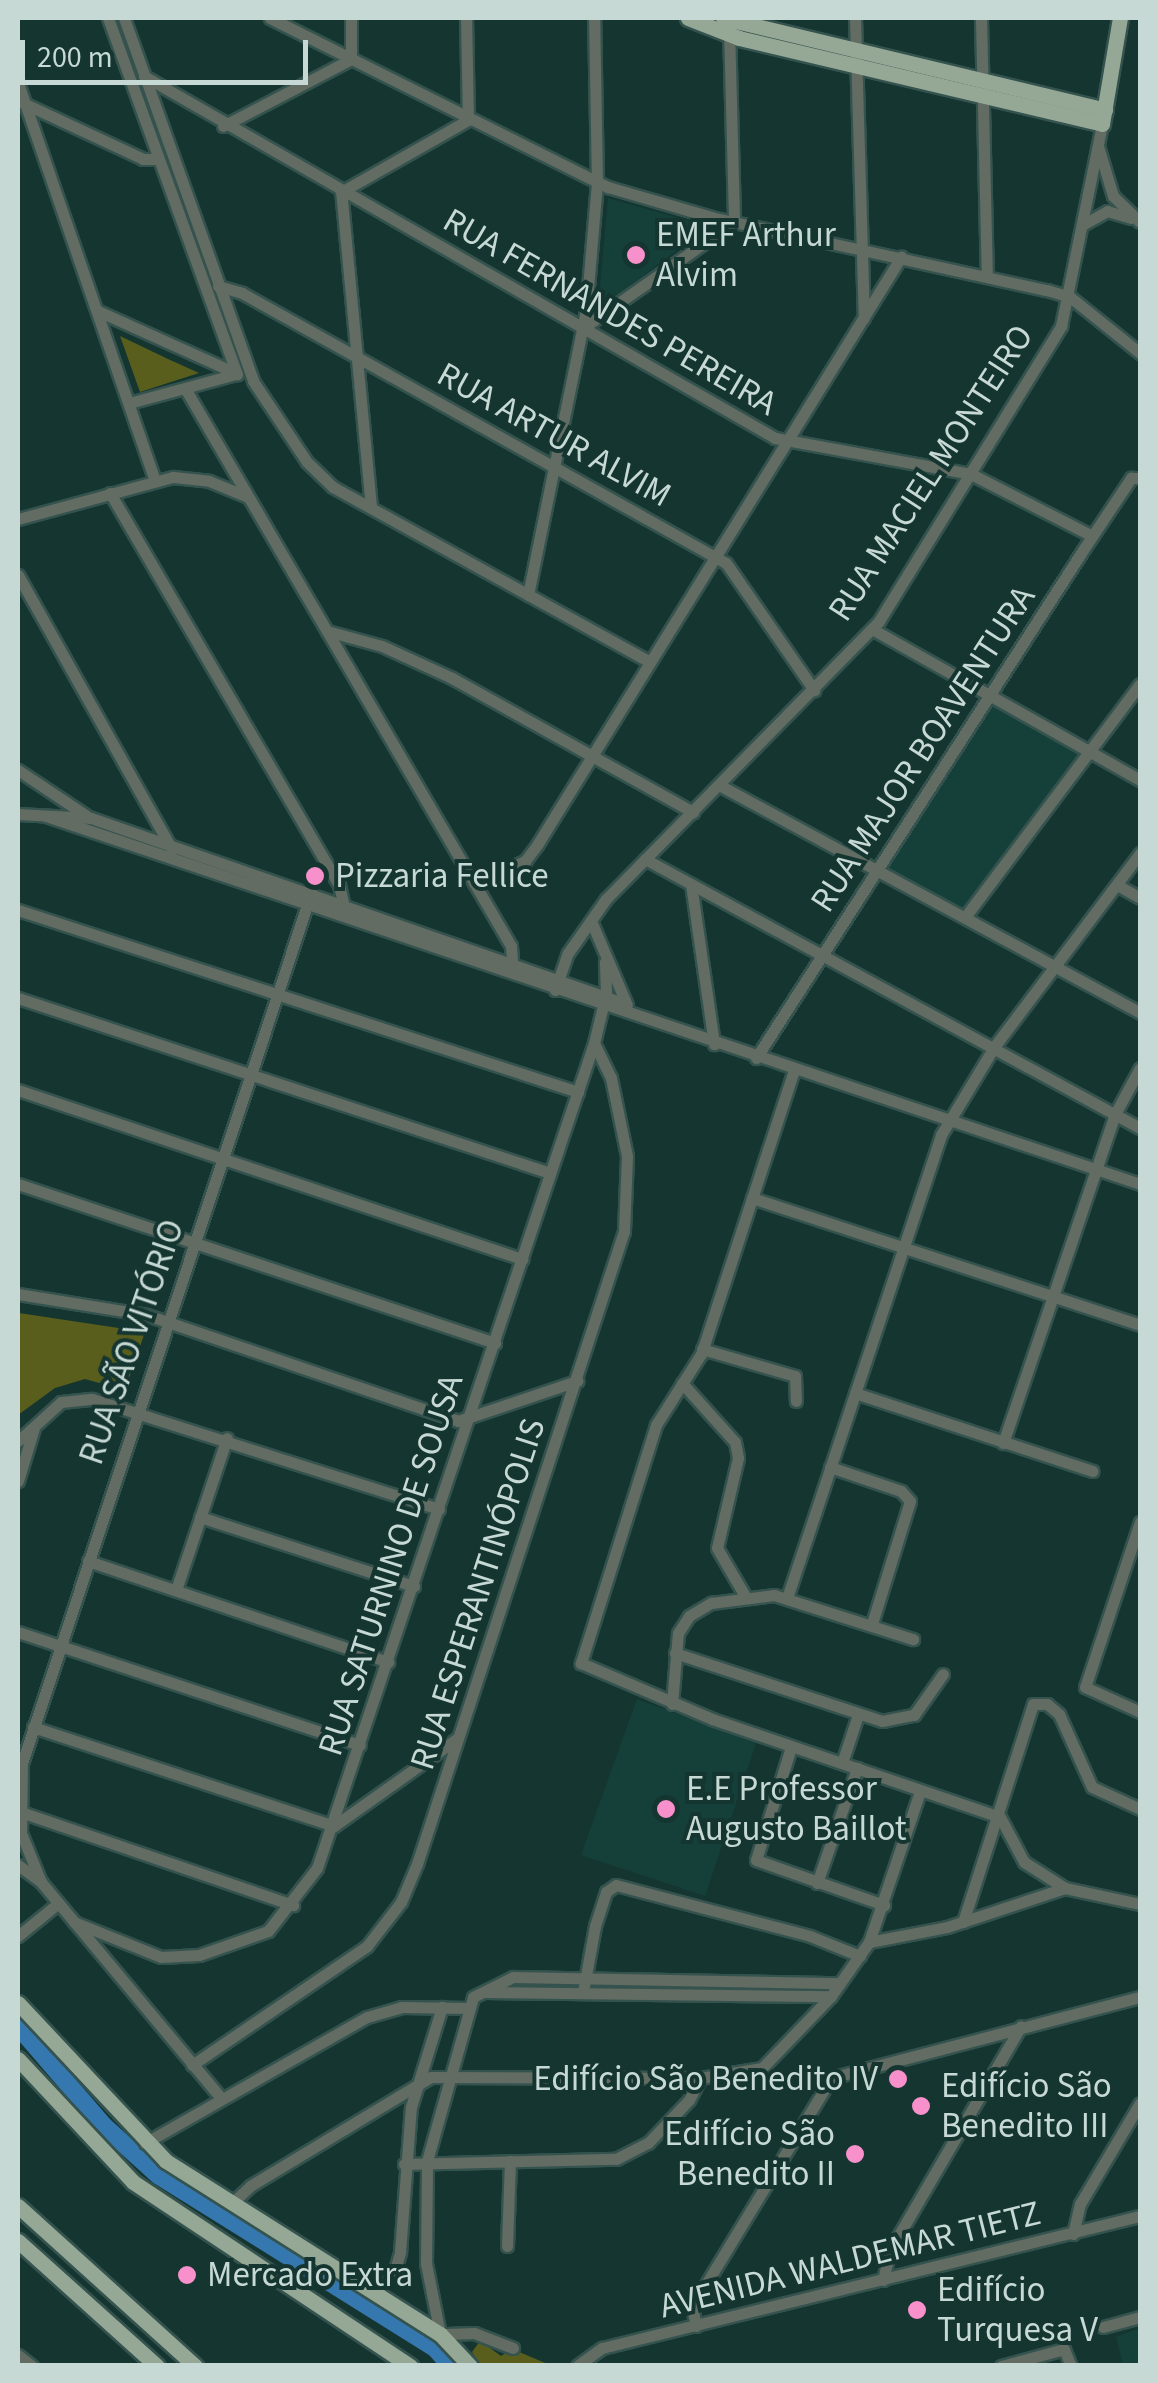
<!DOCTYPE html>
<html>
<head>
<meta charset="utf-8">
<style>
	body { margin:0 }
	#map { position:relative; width:1158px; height:2383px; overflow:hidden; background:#153530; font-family:"Source Sans 3",sans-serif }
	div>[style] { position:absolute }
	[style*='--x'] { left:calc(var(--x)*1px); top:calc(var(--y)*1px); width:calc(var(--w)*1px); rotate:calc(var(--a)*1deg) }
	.built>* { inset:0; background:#154039 }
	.green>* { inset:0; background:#595e1d }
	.river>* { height:18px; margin:-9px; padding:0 9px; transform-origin:9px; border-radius:9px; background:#3578af }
	.roads { filter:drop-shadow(2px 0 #35534e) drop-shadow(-2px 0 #35534e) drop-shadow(0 2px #35534e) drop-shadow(0 -2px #35534e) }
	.minor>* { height:11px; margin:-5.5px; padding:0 5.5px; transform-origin:5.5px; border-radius:5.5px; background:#626c63 }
	.major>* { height:15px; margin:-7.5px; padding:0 7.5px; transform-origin:7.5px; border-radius:7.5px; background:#95a896 }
	.dots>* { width:28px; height:28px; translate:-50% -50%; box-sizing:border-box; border:5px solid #153530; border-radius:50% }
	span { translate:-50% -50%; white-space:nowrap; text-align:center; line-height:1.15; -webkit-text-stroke:8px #153530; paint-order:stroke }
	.poi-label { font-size:35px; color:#c7d9d5 }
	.left { translate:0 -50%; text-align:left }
	.right { translate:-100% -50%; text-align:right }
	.street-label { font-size:35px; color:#c7d9d5 }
	.frame { position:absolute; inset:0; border:20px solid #c7d9d5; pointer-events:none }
	.scale { position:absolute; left:20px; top:40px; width:288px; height:45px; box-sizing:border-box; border:5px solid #c7d9d5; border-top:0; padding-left:12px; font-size:30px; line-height:35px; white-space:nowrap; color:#c7d9d5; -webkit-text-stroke:8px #153530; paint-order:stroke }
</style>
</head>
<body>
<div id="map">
	<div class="built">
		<div style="clip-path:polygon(608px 198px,703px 225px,703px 231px,598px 309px)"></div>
		<div style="clip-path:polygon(989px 696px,1089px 752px,965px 917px,878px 869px)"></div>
		<div style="clip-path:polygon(637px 1699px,756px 1743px,705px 1896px,581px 1855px)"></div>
		<div style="clip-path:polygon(1140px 2328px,1140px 2365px,1123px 2365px,1116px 2337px)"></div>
	</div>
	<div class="green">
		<div style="clip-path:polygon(120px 336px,168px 359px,199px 373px,140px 392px)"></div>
		<div style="clip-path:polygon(19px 1313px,145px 1332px,125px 1390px,85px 1379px,55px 1388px,18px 1415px)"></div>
		<div style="clip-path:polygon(480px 2341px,501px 2356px,512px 2349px,550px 2365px,480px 2365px,472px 2352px)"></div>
	</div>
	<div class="river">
		<div style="--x:18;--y:2026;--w:132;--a:49.3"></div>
		<div style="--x:104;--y:2126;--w:73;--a:42.2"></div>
		<div style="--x:158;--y:2175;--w:328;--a:32"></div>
		<div style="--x:436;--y:2349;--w:23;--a:49"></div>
	</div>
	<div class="roads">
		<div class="minor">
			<div style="--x:108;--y:18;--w:379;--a:70.1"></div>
			<div style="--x:124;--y:18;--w:385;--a:70.4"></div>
			<div style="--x:253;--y:381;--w:97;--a:56.3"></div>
			<div style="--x:307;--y:462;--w:36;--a:44"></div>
			<div style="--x:333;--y:487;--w:362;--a:28.9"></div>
			<div style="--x:270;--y:18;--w:378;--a:26.6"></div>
			<div style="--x:608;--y:187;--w:107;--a:16.2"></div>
			<div style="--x:711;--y:217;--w:344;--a:12.3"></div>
			<div style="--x:1047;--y:290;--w:24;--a:17"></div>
			<div style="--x:1070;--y:297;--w:90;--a:38.7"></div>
			<div style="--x:855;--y:18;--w:300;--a:88.3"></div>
			<div style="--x:981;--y:18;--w:258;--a:88.7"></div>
			<div style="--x:729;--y:27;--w:195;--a:88.5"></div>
			<div style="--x:144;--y:76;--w:727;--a:29.84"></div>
			<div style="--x:775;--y:438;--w:199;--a:10.4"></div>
			<div style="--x:971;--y:474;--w:136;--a:27.1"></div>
			<div style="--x:18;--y:83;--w:420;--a:71"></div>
			<div style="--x:21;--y:102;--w:135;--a:25"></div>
			<div style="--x:143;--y:159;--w:14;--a:0"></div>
			<div style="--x:223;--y:126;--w:144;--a:-27.6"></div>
			<div style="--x:351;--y:59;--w:41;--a:-90"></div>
			<div style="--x:1098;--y:146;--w:52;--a:73.3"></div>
			<div style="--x:1113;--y:196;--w:37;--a:44"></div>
			<div style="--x:1082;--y:225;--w:29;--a:-29"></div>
			<div style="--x:1107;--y:211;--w:25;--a:16"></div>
			<div style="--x:218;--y:286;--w:25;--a:16"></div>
			<div style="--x:242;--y:293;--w:554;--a:29.16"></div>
			<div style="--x:726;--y:563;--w:155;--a:55.3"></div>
			<div style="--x:98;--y:311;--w:151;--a:24.2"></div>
			<div style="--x:583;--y:328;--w:184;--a:-35.1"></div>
			<div style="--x:186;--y:390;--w:644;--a:59.69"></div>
			<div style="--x:511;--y:946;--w:14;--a:86"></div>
			<div style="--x:129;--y:403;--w:111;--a:-15.2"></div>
			<div style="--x:110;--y:493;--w:454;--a:59.7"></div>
			<div style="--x:339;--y:885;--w:26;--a:77"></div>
			<div style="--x:371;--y:507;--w:316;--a:-95.4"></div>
			<div style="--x:341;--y:192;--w:146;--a:-29.6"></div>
			<div style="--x:468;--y:120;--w:102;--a:-91.1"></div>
			<div style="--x:18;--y:519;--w:161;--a:-15.2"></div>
			<div style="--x:173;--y:477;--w:36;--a:6"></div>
			<div style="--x:209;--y:481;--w:42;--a:22.3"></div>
			<div style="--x:18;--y:575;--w:314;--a:60.7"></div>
			<div style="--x:528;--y:595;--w:290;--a:-78.5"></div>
			<div style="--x:586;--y:311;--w:128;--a:-85.1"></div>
			<div style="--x:597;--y:183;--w:165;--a:-91"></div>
			<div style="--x:872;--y:629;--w:308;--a:29.4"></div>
			<div style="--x:327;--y:631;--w:57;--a:15.3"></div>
			<div style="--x:382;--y:646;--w:77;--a:24.6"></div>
			<div style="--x:452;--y:678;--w:276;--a:29.1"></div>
			<div style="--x:18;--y:770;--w:83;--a:33.7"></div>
			<div style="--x:719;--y:785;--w:479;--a:28.4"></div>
			<div style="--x:18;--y:814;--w:73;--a:3.1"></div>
			<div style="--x:91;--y:818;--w:566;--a:19.17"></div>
			<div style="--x:46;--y:816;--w:1154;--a:18.59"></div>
			<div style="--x:645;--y:859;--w:563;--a:28.52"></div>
			<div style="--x:474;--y:883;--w:56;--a:-23.3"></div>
			<div style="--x:525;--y:861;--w:20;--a:-53"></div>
			<div style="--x:537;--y:845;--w:692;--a:-58.24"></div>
			<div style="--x:691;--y:884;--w:162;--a:81.8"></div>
			<div style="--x:1117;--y:885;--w:26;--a:29"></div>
			<div style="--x:18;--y:910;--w:589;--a:18"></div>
			<div style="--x:965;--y:917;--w:291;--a:-53.1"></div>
			<div style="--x:591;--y:921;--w:91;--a:66.8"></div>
			<div style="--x:555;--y:990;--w:39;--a:-71"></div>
			<div style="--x:568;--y:953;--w:66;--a:-54.9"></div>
			<div style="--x:606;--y:899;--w:390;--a:-45.5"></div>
			<div style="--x:879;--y:621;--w:347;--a:-58.3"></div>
			<div style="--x:1061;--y:326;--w:206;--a:-78.5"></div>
			<div style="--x:18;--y:998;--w:560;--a:18.21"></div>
			<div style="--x:756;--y:1058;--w:604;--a:-57.23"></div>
			<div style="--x:1083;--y:550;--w:87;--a:-56.3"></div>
			<div style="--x:1131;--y:478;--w:9;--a:0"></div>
			<div style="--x:794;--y:1070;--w:299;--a:108.1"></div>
			<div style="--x:701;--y:1354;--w:84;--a:122.4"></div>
			<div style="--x:656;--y:1425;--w:250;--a:107.5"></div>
			<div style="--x:581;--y:1663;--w:142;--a:23.1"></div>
			<div style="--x:712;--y:1719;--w:304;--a:18.8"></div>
			<div style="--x:1000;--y:1817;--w:51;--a:61.9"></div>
			<div style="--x:1024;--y:1862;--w:49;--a:32.4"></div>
			<div style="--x:18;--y:1090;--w:532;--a:18.54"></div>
			<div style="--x:18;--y:1184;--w:503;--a:18.43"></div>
			<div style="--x:752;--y:1198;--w:408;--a:18.1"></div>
			<div style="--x:18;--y:1294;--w:131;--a:9.2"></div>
			<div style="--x:147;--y:1315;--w:329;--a:18.8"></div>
			<div style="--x:458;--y:1421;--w:126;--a:-18.6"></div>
			<div style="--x:702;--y:1349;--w:97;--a:16.2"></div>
			<div style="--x:795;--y:1376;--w:25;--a:88"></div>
			<div style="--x:682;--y:1383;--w:79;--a:48.1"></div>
			<div style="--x:735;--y:1442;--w:16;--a:79"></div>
			<div style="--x:738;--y:1458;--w:92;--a:103.1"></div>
			<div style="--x:717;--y:1548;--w:56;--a:59.7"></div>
			<div style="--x:855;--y:1393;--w:250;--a:18.2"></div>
			<div style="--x:18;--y:1441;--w:58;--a:-42.2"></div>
			<div style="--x:61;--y:1402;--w:31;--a:-6"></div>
			<div style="--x:92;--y:1399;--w:364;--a:17.6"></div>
			<div style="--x:1003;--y:1443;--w:348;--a:-71.2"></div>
			<div style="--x:1115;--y:1114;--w:52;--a:-61.5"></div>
			<div style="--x:830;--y:1467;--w:75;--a:18.7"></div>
			<div style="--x:901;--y:1491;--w:13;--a:48"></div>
			<div style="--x:910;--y:1501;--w:129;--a:107.2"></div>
			<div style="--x:18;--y:1481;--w:55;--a:-73.2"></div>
			<div style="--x:200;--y:1517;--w:225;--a:17.9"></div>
			<div style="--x:1140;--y:1522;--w:174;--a:108.4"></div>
			<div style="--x:1085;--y:1687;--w:60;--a:24.4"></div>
			<div style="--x:88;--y:1561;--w:317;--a:18.6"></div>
			<div style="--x:176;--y:1590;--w:160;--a:-71.5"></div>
			<div style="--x:787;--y:1598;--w:488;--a:-71.6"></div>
			<div style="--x:941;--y:1135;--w:103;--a:-58.9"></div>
			<div style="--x:994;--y:1047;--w:243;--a:-53"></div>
			<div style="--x:18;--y:1632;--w:360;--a:18.3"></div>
			<div style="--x:675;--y:1653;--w:218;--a:18.2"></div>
			<div style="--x:882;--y:1721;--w:33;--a:-11"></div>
			<div style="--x:914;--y:1715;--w:50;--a:-54.7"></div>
			<div style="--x:672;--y:1704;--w:71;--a:-85.2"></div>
			<div style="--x:678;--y:1633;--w:20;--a:-57"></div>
			<div style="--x:689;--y:1616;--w:26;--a:-31"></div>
			<div style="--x:711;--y:1603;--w:64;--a:-7.2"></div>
			<div style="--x:774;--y:1595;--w:146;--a:17.6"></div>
			<div style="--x:33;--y:1727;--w:317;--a:18.2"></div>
			<div style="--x:334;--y:1826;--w:152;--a:-35.4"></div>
			<div style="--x:791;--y:1747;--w:118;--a:107.2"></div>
			<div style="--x:756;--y:1860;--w:136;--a:19.4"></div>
			<div style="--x:842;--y:1763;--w:51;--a:-71.6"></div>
			<div style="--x:18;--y:1811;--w:291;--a:18.9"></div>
			<div style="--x:18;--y:1865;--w:29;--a:36"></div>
			<div style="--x:41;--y:1882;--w:280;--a:50.2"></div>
			<div style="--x:41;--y:1882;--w:53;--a:-112.2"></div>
			<div style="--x:21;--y:1833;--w:70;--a:-89.2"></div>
			<div style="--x:22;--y:1763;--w:917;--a:-71.62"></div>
			<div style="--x:817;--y:1883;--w:122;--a:-70.8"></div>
			<div style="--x:74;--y:1922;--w:94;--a:21.9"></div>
			<div style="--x:161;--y:1957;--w:38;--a:-3"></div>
			<div style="--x:199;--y:1955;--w:73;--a:-19.2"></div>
			<div style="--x:268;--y:1931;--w:80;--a:-52.1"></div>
			<div style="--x:317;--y:1868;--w:870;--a:-71.44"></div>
			<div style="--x:594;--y:1043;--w:51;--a:-76.5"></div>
			<div style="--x:606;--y:993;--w:31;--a:-92"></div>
			<div style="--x:963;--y:1922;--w:229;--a:-72.2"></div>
			<div style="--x:1033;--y:1704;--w:14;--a:0"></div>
			<div style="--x:1047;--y:1704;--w:16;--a:40"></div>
			<div style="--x:1059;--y:1714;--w:80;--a:65.7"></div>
			<div style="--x:1092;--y:1787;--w:53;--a:24.6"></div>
			<div style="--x:18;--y:1936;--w:49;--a:-39.2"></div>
			<div style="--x:869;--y:1942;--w:79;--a:-10.9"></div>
			<div style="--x:947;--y:1927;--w:124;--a:-18.3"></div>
			<div style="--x:1065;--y:1888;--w:77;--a:12"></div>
			<div style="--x:484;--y:1992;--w:347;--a:0.7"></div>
			<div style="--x:583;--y:1992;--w:67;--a:-79.7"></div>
			<div style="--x:595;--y:1926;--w:36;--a:-72"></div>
			<div style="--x:606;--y:1892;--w:12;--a:-35"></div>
			<div style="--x:616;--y:1885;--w:201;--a:14.7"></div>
			<div style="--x:810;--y:1936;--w:54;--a:21.8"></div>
			<div style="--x:192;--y:2065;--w:212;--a:-34.2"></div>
			<div style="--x:367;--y:1946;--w:56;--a:-52.3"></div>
			<div style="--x:401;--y:1902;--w:41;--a:-67.2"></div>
			<div style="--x:417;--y:1864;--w:666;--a:-71.89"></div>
			<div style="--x:624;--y:1231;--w:75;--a:-87.7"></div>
			<div style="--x:627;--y:1156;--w:80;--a:-101.6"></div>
			<div style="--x:611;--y:1078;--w:39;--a:-116"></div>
			<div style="--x:145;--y:2143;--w:255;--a:-29.6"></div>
			<div style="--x:367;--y:2017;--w:35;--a:-16"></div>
			<div style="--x:401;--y:2007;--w:67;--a:0.9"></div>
			<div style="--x:404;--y:2164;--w:212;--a:-1.4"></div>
			<div style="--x:616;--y:2159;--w:36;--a:-27"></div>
			<div style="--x:648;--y:2143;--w:59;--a:-46.4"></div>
			<div style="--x:689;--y:2100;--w:25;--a:-63"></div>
			<div style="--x:231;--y:2204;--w:26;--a:-43"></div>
			<div style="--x:250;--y:2186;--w:211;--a:-31.1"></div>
			<div style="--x:431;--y:2077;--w:269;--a:0.2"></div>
			<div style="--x:700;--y:2078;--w:63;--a:-9.2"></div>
			<div style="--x:762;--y:2068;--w:100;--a:-46.2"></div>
			<div style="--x:831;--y:1996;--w:66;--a:-54.9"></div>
			<div style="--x:869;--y:1942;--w:159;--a:-71.3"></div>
			<div style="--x:1073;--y:2234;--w:31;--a:-77"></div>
			<div style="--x:1080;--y:2204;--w:117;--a:-59.3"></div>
			<div style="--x:507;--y:2246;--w:85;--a:-88"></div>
			<div style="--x:883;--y:2280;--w:31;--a:-77"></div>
			<div style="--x:890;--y:2250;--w:259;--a:-59.7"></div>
			<div style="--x:375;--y:2293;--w:30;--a:-49"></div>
			<div style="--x:395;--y:2270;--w:19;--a:-74"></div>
			<div style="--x:400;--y:2252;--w:145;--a:-85.7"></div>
			<div style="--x:411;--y:2107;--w:105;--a:-72.8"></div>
			<div style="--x:696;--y:2326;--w:19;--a:-102"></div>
			<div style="--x:692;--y:2307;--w:268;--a:-58.7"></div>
			<div style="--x:831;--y:2078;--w:319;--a:-14.7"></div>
			<div style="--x:1103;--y:2327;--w:38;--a:-15"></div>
			<div style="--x:513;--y:2348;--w:42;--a:-159"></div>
			<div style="--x:474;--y:2333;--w:34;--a:178"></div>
			<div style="--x:440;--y:2334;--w:72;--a:-101.2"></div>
			<div style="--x:426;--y:2263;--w:102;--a:-89.4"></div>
			<div style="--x:427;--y:2161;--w:170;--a:-74.3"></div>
			<div style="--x:473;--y:1997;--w:45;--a:-26.6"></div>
			<div style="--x:513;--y:1977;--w:327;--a:1.1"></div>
			<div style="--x:18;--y:2355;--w:18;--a:38"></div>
			<div style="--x:577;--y:2366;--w:31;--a:-36"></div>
			<div style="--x:602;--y:2348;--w:554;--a:-13.79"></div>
			<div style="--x:1001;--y:2366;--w:65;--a:-15.1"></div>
			<div style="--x:1064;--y:2349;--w:18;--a:68"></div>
		</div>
		<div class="major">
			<div style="--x:688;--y:18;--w:55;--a:21.4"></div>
			<div style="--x:739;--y:38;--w:373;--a:13.3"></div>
			<div style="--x:1102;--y:124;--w:108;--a:-80.4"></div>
			<div style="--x:723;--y:18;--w:393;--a:13.5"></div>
			<div style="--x:18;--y:2003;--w:216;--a:46.9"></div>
			<div style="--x:166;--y:2161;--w:324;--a:32.3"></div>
			<div style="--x:440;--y:2334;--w:44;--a:46.8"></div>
			<div style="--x:18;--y:2059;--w:168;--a:46.9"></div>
			<div style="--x:133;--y:2182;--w:333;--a:33.6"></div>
			<div style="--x:18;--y:2206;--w:239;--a:42.1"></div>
			<div style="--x:18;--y:2241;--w:187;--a:42"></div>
		</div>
	</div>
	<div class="dots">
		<div style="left:636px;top:255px;background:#f890cb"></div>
		<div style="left:315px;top:876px;background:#f890cb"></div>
		<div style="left:666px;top:1809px;background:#f890cb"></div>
		<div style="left:898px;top:2079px;background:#f890cb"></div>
		<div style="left:921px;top:2106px;background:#f890cb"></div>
		<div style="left:855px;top:2154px;background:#f890cb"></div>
		<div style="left:187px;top:2275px;background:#f890cb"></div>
		<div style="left:917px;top:2310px;background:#f890cb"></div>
	</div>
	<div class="poi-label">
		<span class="left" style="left:656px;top:255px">EMEF Arthur<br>Alvim</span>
		<span class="left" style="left:335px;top:876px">Pizzaria Fellice</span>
		<span class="left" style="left:686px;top:1809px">E.E Professor<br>Augusto Baillot</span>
		<span class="right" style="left:878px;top:2079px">Edifício São Benedito IV</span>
		<span class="left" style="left:941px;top:2106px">Edifício São<br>Benedito III</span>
		<span class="right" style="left:835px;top:2154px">Edifício São<br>Benedito II</span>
		<span class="left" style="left:207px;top:2275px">Mercado Extra</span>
		<span class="left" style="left:937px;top:2310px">Edifício<br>Turquesa V</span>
	</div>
	<div class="street-label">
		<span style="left:610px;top:312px;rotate:30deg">RUA FERNANDES PEREIRA</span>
		<span style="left:554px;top:435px;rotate:29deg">RUA ARTUR ALVIM</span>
		<span style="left:931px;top:473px;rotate:-57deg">RUA MACIEL MONTEIRO</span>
		<span style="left:923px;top:749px;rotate:-57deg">RUA MAJOR BOAVENTURA</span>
		<span style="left:132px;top:1342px;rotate:-71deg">RUA SÃO VITÓRIO</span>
		<span style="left:391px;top:1565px;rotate:-72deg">RUA SATURNINO DE SOUSA</span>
		<span style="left:478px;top:1594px;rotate:-72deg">RUA ESPERANTINÓPOLIS</span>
		<span style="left:850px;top:2260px;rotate:-14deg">AVENIDA WALDEMAR TIETZ</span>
	</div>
	<div class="frame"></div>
	<div class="scale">200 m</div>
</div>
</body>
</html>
